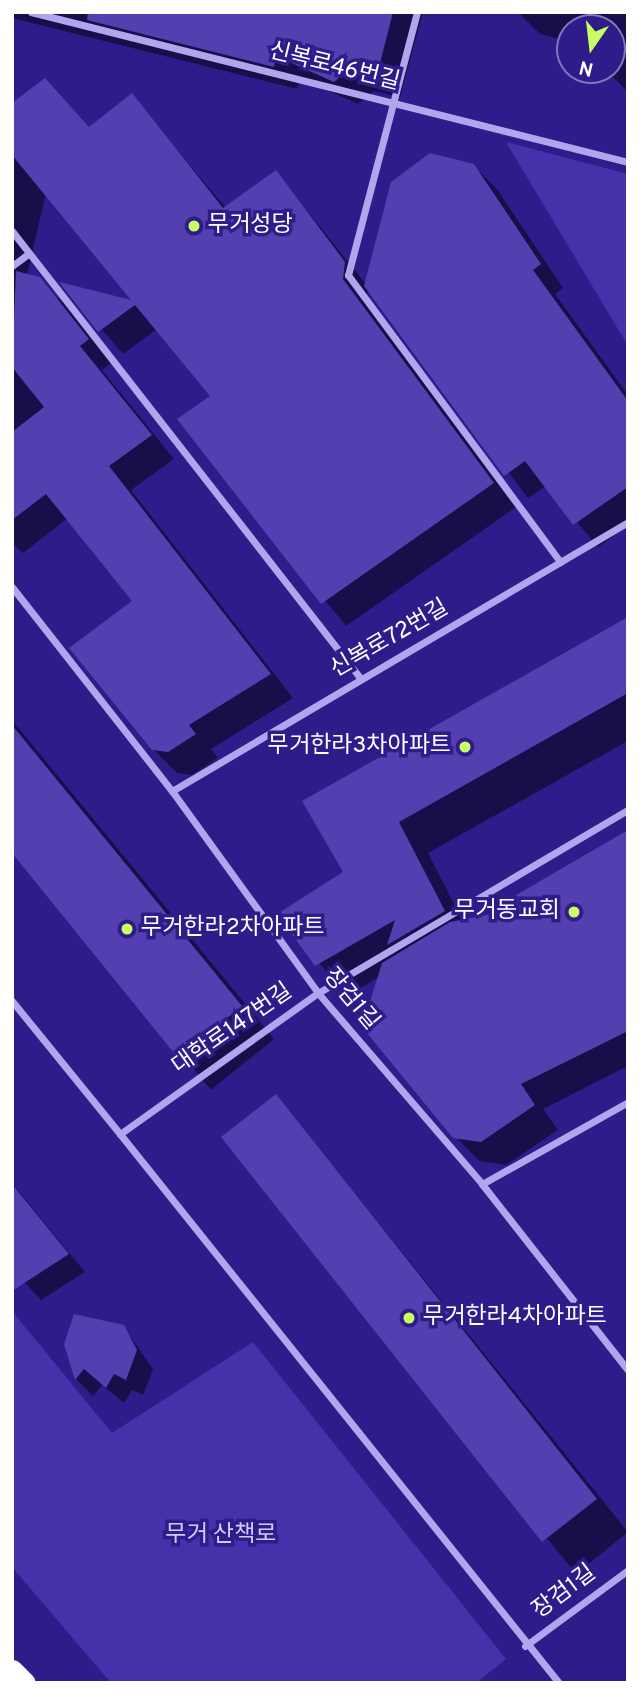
<!DOCTYPE html>
<html>
<head>
<meta charset="utf-8">
<style>
	body { margin:0 }
	#map { position:relative; width:640px; height:1695px; overflow:hidden; background:#301b8a; font-family:Overpass,"Noto Sans KR",sans-serif }
	div>[style] { position:absolute }
	[style*='--x'] { left:calc(var(--x)*1px); top:calc(var(--y)*1px); width:calc(var(--w)*1px); rotate:calc(var(--a)*1deg) }
	.green>* { inset:0; background:#4631aa }
	.shadow>* { inset:0; background:#0007 }
	.building>* { inset:0; background:#543fb1 }
	.street>* { height:7px; margin:-3.5px; padding:0 3.5px; transform-origin:3.5px; border-radius:3.5px; background:#b2a5ed }
	.highway>* { height:21px; margin:-10.5px; padding:0 10.5px; transform-origin:10.5px; border-radius:10.5px; background:#fff }
	.dots>* { width:19px; height:19px; translate:-50% -50%; box-sizing:border-box; border:4px solid #301b8a; border-radius:50% }
	span { translate:-50% -50%; white-space:nowrap; text-align:center; line-height:1.15; -webkit-text-stroke:7px #301b8a; paint-order:stroke }
	.street-label { font-size:23px; color:#fff }
	.poi-label { font-size:23px; color:#fff }
	.left { translate:0 -50%; text-align:left }
	.right { translate:-100% -50%; text-align:right }
	.park-label { font-size:23px; color:#d3caf9 }
	.frame { position:absolute; inset:0; border:14px solid #fff; pointer-events:none }
	.north { position:absolute; left:556px; top:14px; width:70px; height:70px; box-sizing:border-box; background:#301b8a; border:2px solid #8376b9; border-radius:50%; rotate:194deg; font-size:19px; font-weight:700; line-height:28px; text-align:center; color:#fff }
	.north::after { content:''; display:block; margin:auto; width:24px; height:32px; background:#c9fe62; clip-path:polygon(50% 0,100% 100%,50% 72%,0 100%) }
</style>
</head>
<body>
<div id="map">
	<div class="green">
		<div style="clip-path:polygon(506px 142px,628px 174px,628px 346px)"></div>
		<div style="clip-path:polygon(12px 1311px,112px 1433px,253px 1342px,506px 1659px,476px 1683px,111px 1683px,12px 1567px)"></div>
	</div>
	<div class="shadow">
		<div style="clip-path:polygon(12px 12px,423px 12px,400px 97px,374px 91px,358px 104px,300px 78px,297px 89px,12px 18px)"></div>
		<div style="clip-path:polygon(518px 12px,628px 12px,628px 92px,606px 70px,612px 70px,612px 28px,570px 28px,570px 42px,540px 34px)"></div>
		<div style="clip-path:polygon(45px 80px,90px 128px,131px 96px,226px 208px,276px 172px,366px 284px,473px 165px,497px 189px,563px 288px,555px 294px,628px 395px,628px 526px,598px 547px,546px 486px,528px 498px,368px 288px,366px 304px,516px 507px,346px 626px,179px 420px,212px 396px,157px 329px,123px 354px,64px 285px,136px 303px,46px 193px,27px 275px,63px 302px,111px 363px,102px 370px,174px 459px,131px 490px,293px 698px,211px 749px,218px 758px,192px 775px,177px 773px,153px 749px,135px 601px,68px 518px,23px 553px,12px 543px,12px 105px)"></div>
		<div style="clip-path:polygon(628px 619px,628px 741px,428px 853px,463px 921px,521px 910px,628px 833px,628px 1066px,543px 1109px,558px 1130px,506px 1165px,479px 1161px,455px 1136px,379px 977px,347px 996px,279px 915px,345px 873px,304px 801px)"></div>
		<div style="clip-path:polygon(12px 720px,274px 1039px,211px 1090px,12px 850px)"></div>
		<div style="clip-path:polygon(276px 1096px,628px 1532px,576px 1574px,223px 1138px)"></div>
		<div style="clip-path:polygon(12px 1183px,85px 1272px,41px 1300px,12px 1269px)"></div>
		<div style="clip-path:polygon(123px 1326px,153px 1369px,143px 1395px,132px 1390px,124px 1403px,102px 1385px,93px 1396px,76px 1379px,66px 1344px)"></div>
	</div>
	<div class="building">
		<div style="clip-path:polygon(88px 12px,393px 12px,377px 75px,350px 68px,334px 82px,276px 56px,274px 67px,87px 20px)"></div>
		<div style="clip-path:polygon(45px 78px,89px 127px,132px 93px,223px 208px,276px 170px,345px 262px,343px 279px,494px 483px,321px 604px,177px 419px,210px 396px,135px 305px,98px 332px,59px 282px,131px 300px,12px 155px,12px 103px)"></div>
		<div style="clip-path:polygon(430px 153px,474px 164px,541px 264px,533px 270px,628px 401px,628px 487px,573px 525px,525px 461px,504px 476px,364px 286px,391px 182px)"></div>
		<div style="clip-path:polygon(16px 271px,40px 277px,89px 339px,80px 346px,152px 435px,109px 466px,271px 674px,189px 725px,196px 734px,168px 752px,152px 750px,69px 648px,132px 601px,46px 494px,12px 520px,12px 432px,44px 407px,12px 367px)"></div>
		<div style="clip-path:polygon(628px 617px,628px 693px,399px 822px,445px 911px,387px 945px,395px 920px,315px 966px,277px 914px,343px 872px,302px 801px)"></div>
		<div style="clip-path:polygon(12px 725px,242px 1006px,178px 1058px,12px 853px)"></div>
		<div style="clip-path:polygon(628px 830px,628px 1031px,521px 1084px,535px 1105px,481px 1142px,453px 1138px,362px 1027px,382px 963px,450px 922px,518px 909px,511px 898px)"></div>
		<div style="clip-path:polygon(276px 1094px,597px 1499px,542px 1542px,221px 1137px)"></div>
		<div style="clip-path:polygon(12px 1184px,69px 1254px,12px 1291px)"></div>
		<div style="clip-path:polygon(74px 1314px,124px 1325px,137px 1350px,126px 1380px,114px 1374px,106px 1388px,84px 1369px,75px 1380px,64px 1344px)"></div>
	</div>
	<div class="street">
		<div style="--x:31;--y:12;--w:616;--a:14.1"></div>
		<div style="--x:417;--y:12;--w:272;--a:104.7"></div>
		<div style="--x:348;--y:275;--w:357;--a:53.5"></div>
		<div style="--x:12;--y:231;--w:568;--a:52.08"></div>
		<div style="--x:12;--y:266;--w:21;--a:-37"></div>
		<div style="--x:12;--y:587;--w:259;--a:51.9"></div>
		<div style="--x:172;--y:791;--w:249;--a:54.1"></div>
		<div style="--x:318;--y:993;--w:252;--a:49.3"></div>
		<div style="--x:482;--y:1184;--w:236;--a:51.9"></div>
		<div style="--x:172;--y:791;--w:529;--a:-30.54"></div>
		<div style="--x:12;--y:1001;--w:171;--a:50.9"></div>
		<div style="--x:120;--y:1134;--w:243;--a:-35.5"></div>
		<div style="--x:318;--y:993;--w:360;--a:-30.6"></div>
		<div style="--x:120;--y:1134;--w:703;--a:51.35"></div>
		<div style="--x:482;--y:1184;--w:167;--a:-29.3"></div>
		<div style="--x:525;--y:1646;--w:128;--a:-36.4"></div>
	</div>
	<div class="highway">
		<div style="--x:12;--y:1670;--w:18;--a:45"></div>
	</div>
	<div class="dots">
		<div style="left:194px;top:226px;background:#c9fe62"></div>
		<div style="left:465px;top:747px;background:#c9fe62"></div>
		<div style="left:574px;top:912px;background:#c9fe62"></div>
		<div style="left:127px;top:929px;background:#c9fe62"></div>
		<div style="left:409px;top:1318px;background:#c9fe62"></div>
	</div>
	<div class="street-label">
		<span style="left:334px;top:68px;rotate:14deg">신복로46번길</span>
		<span style="left:390px;top:640px;rotate:-30deg">신복로72번길</span>
		<span style="left:350px;top:1000px;rotate:50deg">장검1길</span>
		<span style="left:233px;top:1030px;rotate:-35deg">대학로147번길</span>
		<span style="left:565px;top:1593px;rotate:-37deg">장검1길</span>
	</div>
	<div class="poi-label">
		<span class="left" style="left:208px;top:226px">무거성당</span>
		<span class="right" style="left:451px;top:747px">무거한라3차아파트</span>
		<span class="right" style="left:560px;top:912px">무거동교회</span>
		<span class="left" style="left:141px;top:929px">무거한라2차아파트</span>
		<span class="left" style="left:423px;top:1318px">무거한라4차아파트</span>
	</div>
	<div class="park-label">
		<span style="left:221px;top:1536px">무거 산책로</span>
	</div>
	<div class="frame"></div>
	<div class="north">N</div>
</div>
</body>
</html>
